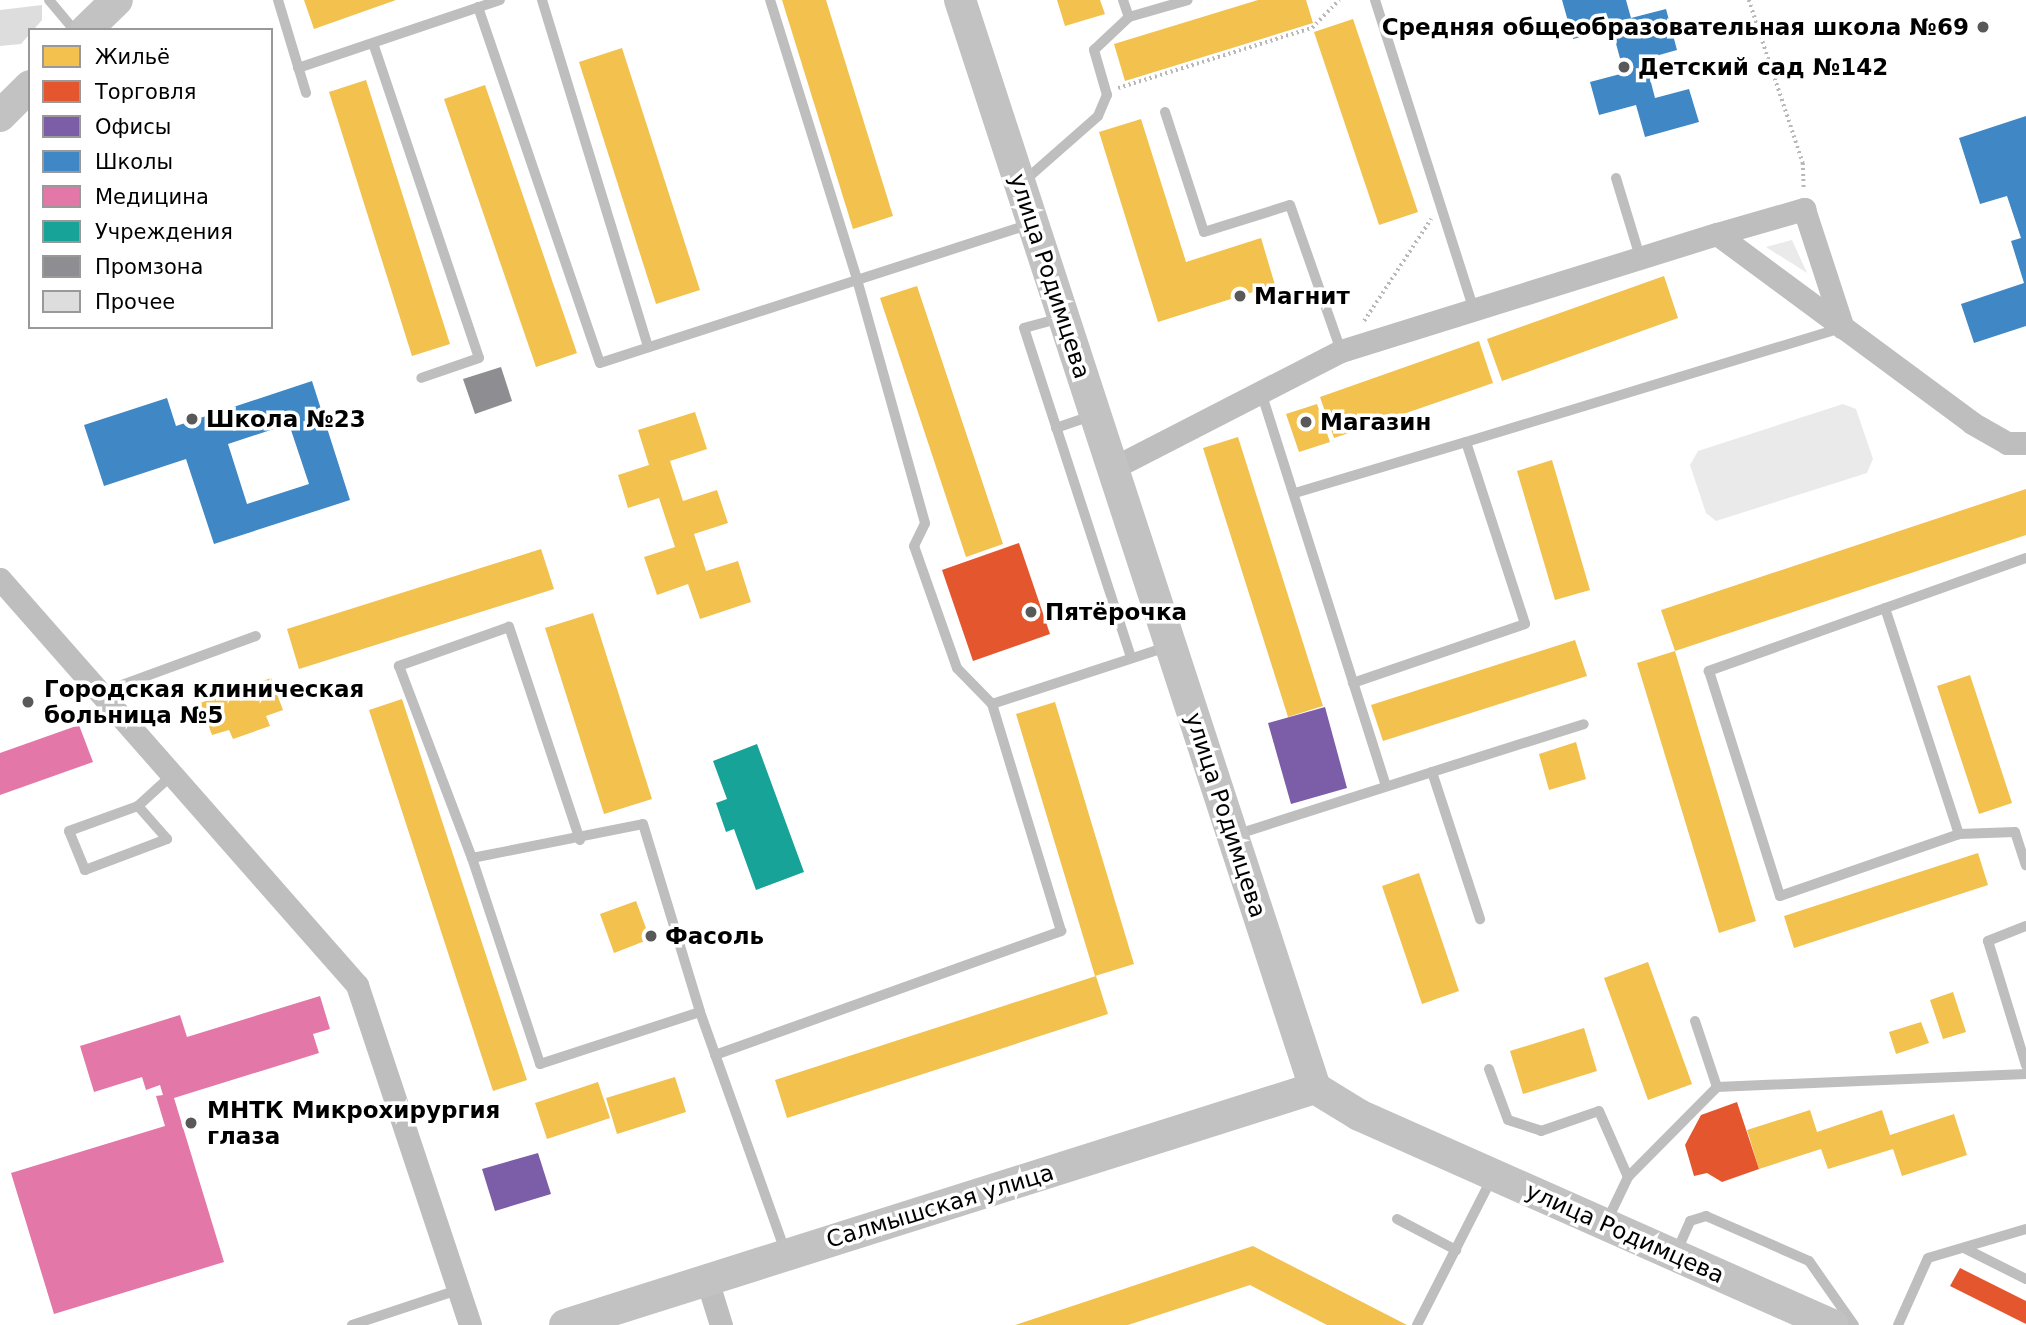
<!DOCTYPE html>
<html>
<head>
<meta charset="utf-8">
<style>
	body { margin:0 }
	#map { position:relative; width:2026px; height:1325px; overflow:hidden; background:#fff; font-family:"DejaVu Sans",sans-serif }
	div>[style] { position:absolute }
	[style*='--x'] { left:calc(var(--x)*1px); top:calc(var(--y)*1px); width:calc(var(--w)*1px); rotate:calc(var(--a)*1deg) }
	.green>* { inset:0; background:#eaeaea }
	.homes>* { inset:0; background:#f2c14e }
	.shops>* { inset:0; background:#e4572e }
	.offices>* { inset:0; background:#7b5ea7 }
	.schools>* { inset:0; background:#3f88c5 }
	.health>* { inset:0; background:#e377a8 }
	.public>* { inset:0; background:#17a398 }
	.industry>* { inset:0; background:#8d8d92 }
	.building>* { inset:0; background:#ddd }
	.path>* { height:3.5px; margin-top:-1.75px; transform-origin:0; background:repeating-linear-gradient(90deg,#b8b8b8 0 2px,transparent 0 5.5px) }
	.lane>* { height:10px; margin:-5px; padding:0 5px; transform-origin:5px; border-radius:5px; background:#bebebe }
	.street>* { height:23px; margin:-11.5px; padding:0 11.5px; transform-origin:11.5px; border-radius:11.5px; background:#bebebe }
	.secondary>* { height:32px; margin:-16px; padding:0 16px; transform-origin:16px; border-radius:16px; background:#c2c2c2 }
	.dots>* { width:19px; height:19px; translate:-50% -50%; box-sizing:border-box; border:4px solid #fff; border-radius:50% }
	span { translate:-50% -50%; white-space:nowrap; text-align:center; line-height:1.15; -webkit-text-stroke:7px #fff; paint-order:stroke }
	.poi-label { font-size:23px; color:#000; font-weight:700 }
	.right { translate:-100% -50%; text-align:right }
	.left { translate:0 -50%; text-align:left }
	.street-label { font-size:23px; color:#000 }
	.legend { position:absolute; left:28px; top:28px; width:245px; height:301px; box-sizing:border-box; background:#fff; border:2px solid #999; margin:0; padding:9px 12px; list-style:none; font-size:21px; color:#000 }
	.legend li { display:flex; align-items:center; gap:14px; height:35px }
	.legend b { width:35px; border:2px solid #999 }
</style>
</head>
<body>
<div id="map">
	<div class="green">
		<div style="clip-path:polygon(1792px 240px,1807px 273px,1766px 247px)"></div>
		<div style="clip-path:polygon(1843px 404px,1856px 409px,1873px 459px,1867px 473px,1716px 521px,1706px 513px,1690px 465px,1698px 451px)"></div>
	</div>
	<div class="homes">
		<div style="clip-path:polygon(304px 0,396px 0,314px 29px)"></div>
		<div style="clip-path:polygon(782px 0,826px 0,893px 216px,853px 229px)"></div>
		<div style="clip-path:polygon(1057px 0,1100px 0,1105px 14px,1065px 26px)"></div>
		<div style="clip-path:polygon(1258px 0,1306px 0,1313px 23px,1125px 81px,1114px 44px)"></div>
		<div style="clip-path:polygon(1353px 19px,1418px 212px,1379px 225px,1314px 32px)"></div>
		<div style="clip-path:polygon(622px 48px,700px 290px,656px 304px,579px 62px)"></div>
		<div style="clip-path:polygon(366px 80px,450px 344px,412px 356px,329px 92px)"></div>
		<div style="clip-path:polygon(485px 85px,577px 353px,536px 367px,444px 99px)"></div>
		<div style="clip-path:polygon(1141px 119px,1186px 262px,1261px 238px,1275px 285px,1158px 322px,1099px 132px)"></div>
		<div style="clip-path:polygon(1664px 276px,1678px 318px,1502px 381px,1487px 339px)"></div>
		<div style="clip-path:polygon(917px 286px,1003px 544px,966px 557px,880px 298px)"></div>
		<div style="clip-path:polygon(1479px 341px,1493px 383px,1334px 438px,1320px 397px)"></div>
		<div style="clip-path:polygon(1317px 404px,1330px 442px,1299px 452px,1286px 414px)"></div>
		<div style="clip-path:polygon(695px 412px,707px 449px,670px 461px,683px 501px,717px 490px,728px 523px,694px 534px,706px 571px,738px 561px,751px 602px,700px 619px,688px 584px,657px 595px,644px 557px,675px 547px,659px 498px,628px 508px,618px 475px,649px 465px,638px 430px)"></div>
		<div style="clip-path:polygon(1238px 437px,1323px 706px,1288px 717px,1203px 448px)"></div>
		<div style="clip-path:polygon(1552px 460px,1590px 590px,1555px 600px,1517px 471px)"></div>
		<div style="clip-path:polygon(2026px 489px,2026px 535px,1675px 651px,1661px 610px)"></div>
		<div style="clip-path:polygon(541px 549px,554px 589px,299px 669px,287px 629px)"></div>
		<div style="clip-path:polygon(593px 613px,652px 799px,604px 814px,545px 628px)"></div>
		<div style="clip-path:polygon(1575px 640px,1587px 676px,1383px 741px,1371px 705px)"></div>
		<div style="clip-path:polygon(1675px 651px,1756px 921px,1719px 933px,1637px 663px)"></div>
		<div style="clip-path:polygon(1970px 675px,2012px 803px,1979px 814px,1937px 686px)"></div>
		<div style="clip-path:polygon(271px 678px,283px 710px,266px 716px,270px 726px,233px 739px,229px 730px,212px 735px,200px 703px)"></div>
		<div style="clip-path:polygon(402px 699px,527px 1080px,493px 1091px,369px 710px)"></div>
		<div style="clip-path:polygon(1055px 702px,1134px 964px,1095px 976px,1016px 714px)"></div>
		<div style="clip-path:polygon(1576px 742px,1586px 779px,1549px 790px,1539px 754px)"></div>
		<div style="clip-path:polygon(1978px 853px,1988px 885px,1794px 948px,1784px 916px)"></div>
		<div style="clip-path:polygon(1419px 873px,1459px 991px,1422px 1004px,1382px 886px)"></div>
		<div style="clip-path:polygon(636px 901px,650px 939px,614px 953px,600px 914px)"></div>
		<div style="clip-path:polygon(1648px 962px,1692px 1084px,1648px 1100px,1604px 978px)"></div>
		<div style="clip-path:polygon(1096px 976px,1108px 1014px,787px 1118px,775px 1080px)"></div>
		<div style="clip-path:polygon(1953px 992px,1966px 1032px,1943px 1039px,1930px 1000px)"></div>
		<div style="clip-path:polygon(1921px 1022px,1929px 1043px,1896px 1054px,1889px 1032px)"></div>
		<div style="clip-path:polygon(1584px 1028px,1597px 1071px,1523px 1094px,1510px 1051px)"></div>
		<div style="clip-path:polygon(675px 1077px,686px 1112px,617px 1134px,606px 1098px)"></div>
		<div style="clip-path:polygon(598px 1082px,610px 1118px,547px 1139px,535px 1103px)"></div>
		<div style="clip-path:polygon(1810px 1110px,1817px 1132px,1882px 1110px,1890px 1135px,1954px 1114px,1967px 1155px,1902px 1176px,1893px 1149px,1828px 1169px,1821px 1149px,1759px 1169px,1747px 1130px)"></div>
		<div style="clip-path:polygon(1253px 1246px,1407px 1325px,1327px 1325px,1250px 1285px,1128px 1325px,1015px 1325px)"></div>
	</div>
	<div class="shops">
		<div style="clip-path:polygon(1019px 543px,1050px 634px,973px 661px,942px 570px)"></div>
		<div style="clip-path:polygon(1737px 1102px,1759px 1169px,1722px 1182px,1707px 1173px,1694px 1176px,1685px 1145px,1701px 1115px)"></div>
		<div style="clip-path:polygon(1960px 1268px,2026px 1301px,2026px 1324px,1950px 1286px)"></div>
	</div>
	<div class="offices">
		<div style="clip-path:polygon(1325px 707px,1347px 788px,1291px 804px,1268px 723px)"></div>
		<div style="clip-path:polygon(538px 1153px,551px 1194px,495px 1211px,482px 1169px)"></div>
	</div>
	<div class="schools">
		<div style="clip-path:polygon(1562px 0,1626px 0,1631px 18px,1666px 9px,1677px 50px,1645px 59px,1655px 98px,1689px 89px,1699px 122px,1645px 137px,1636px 105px,1599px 115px,1590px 82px,1624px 73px,1612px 29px,1573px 39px)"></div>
		<div style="clip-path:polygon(2026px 116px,2026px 326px,1974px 343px,1961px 304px,2024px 283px,2011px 241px,2021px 238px,2007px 196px,1980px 204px,1959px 138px)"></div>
		<div style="clip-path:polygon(evenodd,312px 381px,350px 500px,214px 544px,186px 459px,104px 486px,84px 425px,167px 398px,176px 426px,312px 381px,289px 424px,309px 484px,247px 504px,228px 444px,289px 424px)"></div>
	</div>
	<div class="health">
		<div style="clip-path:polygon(79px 725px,93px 762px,0 795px,0 753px)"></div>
		<div style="clip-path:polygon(320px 996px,330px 1029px,313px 1034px,319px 1053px,174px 1098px,224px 1262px,54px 1314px,11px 1173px,165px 1126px,156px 1096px,163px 1095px,160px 1085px,146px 1090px,142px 1077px,94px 1092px,80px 1046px,180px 1015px,187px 1037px)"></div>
	</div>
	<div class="public">
		<div style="clip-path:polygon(757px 744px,804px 872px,756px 890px,734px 829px,726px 832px,716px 803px,727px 799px,713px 761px)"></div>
	</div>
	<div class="industry">
		<div style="clip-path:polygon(501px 367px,512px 401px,475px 414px,463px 379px)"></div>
	</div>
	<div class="building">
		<div style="clip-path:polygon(42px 5px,42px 20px,21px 44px,0 46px,0 10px)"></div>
	</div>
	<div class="path">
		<div style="--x:1749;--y:0;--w:172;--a:71.7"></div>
		<div style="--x:1803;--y:163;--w:26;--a:88"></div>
		<div style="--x:1118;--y:88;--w:203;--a:-17.2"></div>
		<div style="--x:1312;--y:28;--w:39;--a:-46"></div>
		<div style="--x:1364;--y:321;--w:122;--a:-56.7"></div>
	</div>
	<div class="lane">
		<div style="--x:49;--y:0;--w:39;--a:50"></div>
		<div style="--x:278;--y:0;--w:97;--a:73.2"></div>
		<div style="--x:542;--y:0;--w:363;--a:73"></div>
		<div style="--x:1123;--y:0;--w:18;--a:71"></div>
		<div style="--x:1129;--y:17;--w:61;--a:-16.1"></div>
		<div style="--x:1375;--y:0;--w:325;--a:72.3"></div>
		<div style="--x:478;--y:7;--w:376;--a:71.1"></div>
		<div style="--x:600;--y:363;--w:452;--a:-17.9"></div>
		<div style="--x:373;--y:43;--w:332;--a:71.4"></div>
		<div style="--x:479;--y:358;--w:61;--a:161"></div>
		<div style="--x:298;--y:68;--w:213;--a:-18.6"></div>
		<div style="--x:1165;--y:112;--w:126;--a:72"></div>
		<div style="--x:1204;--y:232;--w:90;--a:-17.4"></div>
		<div style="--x:1290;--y:205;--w:155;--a:70.7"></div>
		<div style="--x:1616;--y:178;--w:83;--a:73.1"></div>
		<div style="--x:1023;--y:182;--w:100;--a:-41.3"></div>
		<div style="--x:1098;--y:116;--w:23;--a:-67"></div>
		<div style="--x:1107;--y:95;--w:47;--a:-106.1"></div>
		<div style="--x:1094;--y:50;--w:48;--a:-43.3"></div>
		<div style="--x:1061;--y:318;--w:38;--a:165"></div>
		<div style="--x:1024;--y:328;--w:347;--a:72"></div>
		<div style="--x:1261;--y:392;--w:413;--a:72.4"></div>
		<div style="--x:1056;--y:428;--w:39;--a:-19"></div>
		<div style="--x:1466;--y:442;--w:393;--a:-16.9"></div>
		<div style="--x:1295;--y:493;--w:178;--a:-16.6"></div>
		<div style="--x:1466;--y:442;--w:191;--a:72"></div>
		<div style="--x:1525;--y:624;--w:182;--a:161.1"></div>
		<div style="--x:2026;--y:558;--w:337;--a:160.4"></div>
		<div style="--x:1709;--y:671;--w:236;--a:72.5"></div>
		<div style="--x:1780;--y:896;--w:189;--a:-19.1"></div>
		<div style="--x:1959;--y:834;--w:56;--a:-2"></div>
		<div style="--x:2015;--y:832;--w:35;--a:72"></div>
		<div style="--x:1885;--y:608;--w:238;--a:71.9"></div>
		<div style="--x:100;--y:693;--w:166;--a:-20.1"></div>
		<div style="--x:992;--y:704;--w:186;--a:-18.1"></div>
		<div style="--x:1432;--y:772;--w:159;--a:-17.5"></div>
		<div style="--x:138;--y:806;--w:44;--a:48.7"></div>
		<div style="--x:167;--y:839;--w:88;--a:159.3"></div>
		<div style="--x:85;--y:870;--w:42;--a:-112.3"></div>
		<div style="--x:69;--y:831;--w:73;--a:-19.9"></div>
		<div style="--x:138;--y:806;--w:46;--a:-42.4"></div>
		<div style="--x:1235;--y:835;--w:207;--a:-17.7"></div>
		<div style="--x:1432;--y:772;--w:155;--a:71.9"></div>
		<div style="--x:580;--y:840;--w:225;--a:-108.4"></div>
		<div style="--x:509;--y:627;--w:117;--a:160.5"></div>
		<div style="--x:399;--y:666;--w:205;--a:69.2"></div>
		<div style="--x:472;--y:858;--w:217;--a:71.7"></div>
		<div style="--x:540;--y:1064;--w:168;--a:-18"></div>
		<div style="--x:700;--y:1012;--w:254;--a:70.4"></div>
		<div style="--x:472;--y:858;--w:174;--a:-11.2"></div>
		<div style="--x:643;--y:824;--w:196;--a:73.1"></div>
		<div style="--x:2026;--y:926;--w:41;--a:158.5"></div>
		<div style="--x:1988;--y:941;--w:130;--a:73"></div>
		<div style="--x:1695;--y:1021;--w:70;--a:71.6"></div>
		<div style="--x:715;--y:1055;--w:368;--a:-19.7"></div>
		<div style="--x:1061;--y:931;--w:237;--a:-106.9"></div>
		<div style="--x:992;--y:704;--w:50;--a:-134.2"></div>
		<div style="--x:957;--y:668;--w:129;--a:-109.4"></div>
		<div style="--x:914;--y:546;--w:25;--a:-64"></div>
		<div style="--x:925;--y:523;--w:253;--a:-105.6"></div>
		<div style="--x:857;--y:279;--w:292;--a:-107.3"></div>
		<div style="--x:1489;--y:1069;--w:54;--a:69.6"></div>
		<div style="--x:1508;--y:1120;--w:35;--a:18"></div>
		<div style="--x:1541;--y:1131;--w:61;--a:-19"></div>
		<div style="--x:1599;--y:1111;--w:72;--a:66.3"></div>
		<div style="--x:1397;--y:1219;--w:67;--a:27.7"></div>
		<div style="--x:1606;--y:1223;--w:51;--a:-64.4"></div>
		<div style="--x:1628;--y:1177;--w:127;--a:-45.3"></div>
		<div style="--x:1717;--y:1087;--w:309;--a:-2.4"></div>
		<div style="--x:1966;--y:1249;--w:67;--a:26.6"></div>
		<div style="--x:1676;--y:1253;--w:35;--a:-66"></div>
		<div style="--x:1690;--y:1221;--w:17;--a:-17"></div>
		<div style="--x:1706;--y:1216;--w:112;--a:23.6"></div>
		<div style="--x:1809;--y:1261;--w:78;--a:54.9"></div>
		<div style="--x:352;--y:1325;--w:112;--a:-18.3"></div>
		<div style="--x:1417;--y:1325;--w:165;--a:-63"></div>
		<div style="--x:1898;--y:1325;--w:73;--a:-65.9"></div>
		<div style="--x:1928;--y:1258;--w:102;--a:-16.5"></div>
	</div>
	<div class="street">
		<div style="--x:1717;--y:234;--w:91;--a:-16"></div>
		<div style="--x:1804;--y:209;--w:125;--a:71.9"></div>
		<div style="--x:1113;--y:468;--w:256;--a:-27.2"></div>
		<div style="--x:1341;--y:351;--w:394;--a:-17.3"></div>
		<div style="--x:1717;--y:234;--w:317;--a:36.5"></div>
		<div style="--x:1972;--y:423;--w:40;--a:29.7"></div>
		<div style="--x:2007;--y:443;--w:19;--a:0"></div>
		<div style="--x:0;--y:579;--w:541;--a:48.67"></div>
		<div style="--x:357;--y:985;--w:358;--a:71.6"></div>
		<div style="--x:707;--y:1280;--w:47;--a:72.7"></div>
	</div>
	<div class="secondary">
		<div style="--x:960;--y:0;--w:1144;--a:71.93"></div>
		<div style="--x:1315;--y:1088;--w:52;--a:31.5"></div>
		<div style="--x:1359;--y:1115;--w:518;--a:23.94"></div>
		<div style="--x:86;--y:30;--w:43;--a:-44.1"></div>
		<div style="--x:0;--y:116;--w:42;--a:-45"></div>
		<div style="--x:565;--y:1325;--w:787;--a:-17.54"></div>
	</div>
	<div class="dots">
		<div style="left:1983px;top:27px;background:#595959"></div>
		<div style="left:1624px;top:67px;background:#595959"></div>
		<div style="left:1240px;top:296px;background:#595959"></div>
		<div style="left:192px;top:419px;background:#595959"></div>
		<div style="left:1306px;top:422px;background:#595959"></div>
		<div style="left:1031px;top:612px;background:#595959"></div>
		<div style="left:28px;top:702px;background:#595959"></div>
		<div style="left:651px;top:936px;background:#595959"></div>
		<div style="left:191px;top:1123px;background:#595959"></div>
	</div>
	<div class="poi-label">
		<span class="right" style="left:1969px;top:27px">Средняя общеобразовательная школа №69</span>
		<span class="left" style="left:1638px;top:67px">Детский сад №142</span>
		<span class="left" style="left:1254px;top:296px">Магнит</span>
		<span class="left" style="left:206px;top:419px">Школа №23</span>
		<span class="left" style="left:1320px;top:422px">Магазин</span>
		<span class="left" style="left:1045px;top:612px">Пятёрочка</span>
		<span class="left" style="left:44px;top:702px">Городская клиническая<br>больница №5</span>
		<span class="left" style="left:665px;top:936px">Фасоль</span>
		<span class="left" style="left:207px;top:1123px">МНТК Микрохирургия<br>глаза</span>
	</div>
	<div class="street-label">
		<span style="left:1050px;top:276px;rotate:72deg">улица Родимцева</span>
		<span style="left:1226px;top:815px;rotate:72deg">улица Родимцева</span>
		<span style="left:940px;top:1206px;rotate:-17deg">Салмышская улица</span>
		<span style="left:1625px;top:1233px;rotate:24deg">улица Родимцева</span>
	</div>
	<ul class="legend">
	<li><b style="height:19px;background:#f2c14e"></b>Жильё</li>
	<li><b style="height:19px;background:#e4572e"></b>Торговля</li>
	<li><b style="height:19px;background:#7b5ea7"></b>Офисы</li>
	<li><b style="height:19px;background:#3f88c5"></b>Школы</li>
	<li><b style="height:19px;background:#e377a8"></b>Медицина</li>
	<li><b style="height:19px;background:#17a398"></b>Учреждения</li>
	<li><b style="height:19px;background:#8d8d92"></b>Промзона</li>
	<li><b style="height:19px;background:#ddd"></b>Прочее</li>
	</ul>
</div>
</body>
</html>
